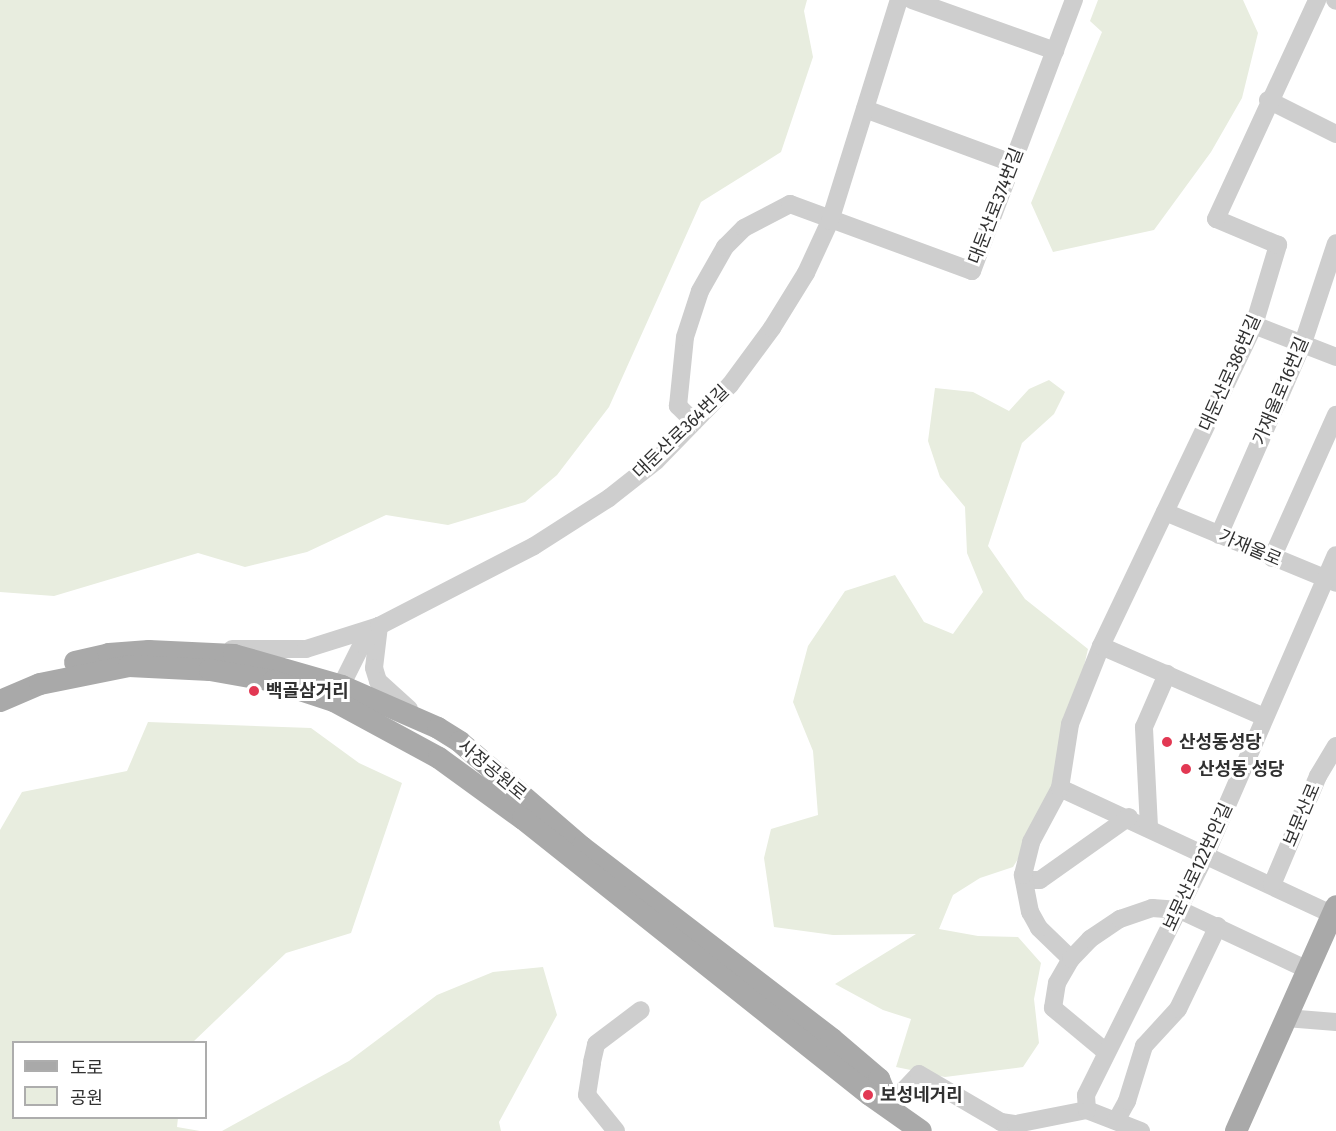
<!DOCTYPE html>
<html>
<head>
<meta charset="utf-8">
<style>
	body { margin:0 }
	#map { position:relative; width:1336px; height:1131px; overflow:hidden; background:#fff; font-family:"Fira Sans Condensed","Noto Sans KR",sans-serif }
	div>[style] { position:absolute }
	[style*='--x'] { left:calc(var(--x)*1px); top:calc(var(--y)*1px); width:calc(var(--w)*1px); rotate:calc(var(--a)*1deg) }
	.green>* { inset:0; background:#e8eddf }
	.minor>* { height:18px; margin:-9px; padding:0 9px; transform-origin:9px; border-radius:9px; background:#cecece }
	.major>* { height:22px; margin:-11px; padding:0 11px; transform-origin:11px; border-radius:11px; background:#a9a9a9 }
	.dots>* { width:16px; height:16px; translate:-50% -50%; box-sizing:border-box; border:3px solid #fff; border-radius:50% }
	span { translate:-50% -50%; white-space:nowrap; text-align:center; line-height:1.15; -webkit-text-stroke:6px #fff; paint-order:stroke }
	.street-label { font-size:18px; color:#313131 }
	.poi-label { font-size:18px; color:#313131; font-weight:700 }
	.left { translate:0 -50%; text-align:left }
	.legend { position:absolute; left:12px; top:1041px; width:195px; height:78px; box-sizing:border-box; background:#fff; border:2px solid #adadad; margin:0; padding:8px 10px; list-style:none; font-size:18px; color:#313131 }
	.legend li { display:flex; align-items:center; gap:12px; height:30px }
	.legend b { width:30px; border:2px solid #adadad }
</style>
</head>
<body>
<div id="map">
	<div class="green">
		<div style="clip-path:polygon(0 0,807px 0,804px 11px,813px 57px,781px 152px,701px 202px,609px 407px,557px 475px,525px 502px,448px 525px,386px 515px,307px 552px,245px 567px,198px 553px,54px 596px,0 592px)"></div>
		<div style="clip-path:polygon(1098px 0,1243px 0,1258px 33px,1242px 98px,1211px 152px,1154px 230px,1053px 252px,1031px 203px,1102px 32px,1090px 21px)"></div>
		<div style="clip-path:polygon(1049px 380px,1065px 392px,1054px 414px,1022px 443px,988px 546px,1025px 599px,1088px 649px,1055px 789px,1026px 846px,1013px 867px,980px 878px,953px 895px,939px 929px,978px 936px,1018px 937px,1041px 963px,1034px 999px,1039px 1043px,1023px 1067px,945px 1077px,896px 1067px,911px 1019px,883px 1010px,835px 984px,916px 934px,833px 935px,774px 927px,764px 858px,771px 829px,818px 815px,813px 751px,793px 702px,808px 646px,845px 591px,895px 575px,924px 622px,953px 634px,983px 592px,967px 553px,965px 507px,940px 477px,928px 441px,935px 388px,973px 392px,1009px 411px,1029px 389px)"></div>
		<div style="clip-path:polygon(148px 722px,311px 728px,359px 763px,402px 783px,351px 933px,286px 953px,193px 1042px,14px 1042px,14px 1118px,178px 1118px,177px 1127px,200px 1131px,0 1131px,0 830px,22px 792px,127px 771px)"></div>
		<div style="clip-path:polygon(543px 967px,557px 1015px,499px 1122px,501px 1131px,222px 1131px,349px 1061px,437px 995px,493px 972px)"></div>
	</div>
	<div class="minor">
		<div style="--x:912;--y:0;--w:152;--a:19.6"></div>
		<div style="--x:1335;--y:0;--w:1;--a:45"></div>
		<div style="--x:1268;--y:100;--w:76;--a:26.6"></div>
		<div style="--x:865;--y:109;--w:157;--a:20.2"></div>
		<div style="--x:1254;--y:325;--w:88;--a:21.3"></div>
		<div style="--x:694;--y:422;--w:23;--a:-135"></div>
		<div style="--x:678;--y:406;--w:69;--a:-84.2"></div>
		<div style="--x:685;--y:337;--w:48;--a:-71.9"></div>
		<div style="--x:700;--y:291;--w:51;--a:-60.4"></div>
		<div style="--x:725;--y:247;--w:27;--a:-45"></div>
		<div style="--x:744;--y:228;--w:52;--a:-27.6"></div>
		<div style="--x:790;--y:204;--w:194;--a:20.2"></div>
		<div style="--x:972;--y:271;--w:290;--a:-69.4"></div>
		<div style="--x:1165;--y:512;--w:185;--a:22.5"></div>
		<div style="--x:1219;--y:535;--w:210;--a:-66.4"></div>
		<div style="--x:1303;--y:343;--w:105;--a:-71.7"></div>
		<div style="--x:1272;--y:558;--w:157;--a:-65.9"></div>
		<div style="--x:1101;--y:646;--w:178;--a:23.5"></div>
		<div style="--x:232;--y:649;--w:74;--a:0"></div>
		<div style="--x:306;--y:649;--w:77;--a:-17.5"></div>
		<div style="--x:379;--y:626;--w:42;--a:96.8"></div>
		<div style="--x:374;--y:668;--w:14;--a:73"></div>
		<div style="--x:378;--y:681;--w:42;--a:42.1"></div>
		<div style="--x:336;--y:696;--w:58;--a:-63.4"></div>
		<div style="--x:362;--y:644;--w:25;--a:-47"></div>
		<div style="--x:379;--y:626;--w:174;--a:-27.3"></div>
		<div style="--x:534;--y:546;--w:89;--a:-32.6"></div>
		<div style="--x:609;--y:498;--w:60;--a:-38.2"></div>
		<div style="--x:656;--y:461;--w:106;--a:-45.8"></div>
		<div style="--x:730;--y:385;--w:71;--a:-53.6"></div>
		<div style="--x:772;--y:328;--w:65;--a:-58.3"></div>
		<div style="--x:806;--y:273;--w:57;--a:-65.2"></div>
		<div style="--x:830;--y:221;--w:232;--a:-72.7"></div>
		<div style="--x:1060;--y:788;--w:300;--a:24.9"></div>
		<div style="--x:1149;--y:827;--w:100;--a:-92.9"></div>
		<div style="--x:1144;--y:727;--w:58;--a:-66.5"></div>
		<div style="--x:1024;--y:880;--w:16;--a:0"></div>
		<div style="--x:1040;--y:880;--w:109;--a:-35.3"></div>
		<div style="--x:1272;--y:885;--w:118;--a:-67.1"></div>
		<div style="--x:1318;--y:776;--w:35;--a:-59"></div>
		<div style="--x:1071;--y:959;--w:45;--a:-135.9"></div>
		<div style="--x:1039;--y:928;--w:18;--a:-119"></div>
		<div style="--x:1030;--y:912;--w:38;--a:-101"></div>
		<div style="--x:1023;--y:875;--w:34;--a:-76"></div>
		<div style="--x:1031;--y:842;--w:61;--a:-61.8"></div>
		<div style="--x:1060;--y:788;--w:65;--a:-81.1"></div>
		<div style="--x:1070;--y:724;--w:84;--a:-68.3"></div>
		<div style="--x:1101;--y:646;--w:356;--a:-64.5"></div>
		<div style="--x:1254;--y:325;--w:84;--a:-73.3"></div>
		<div style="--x:1278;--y:245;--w:67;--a:-157.2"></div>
		<div style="--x:1216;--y:219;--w:241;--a:-65.2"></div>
		<div style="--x:1286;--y:1018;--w:50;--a:4.6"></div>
		<div style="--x:1106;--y:1052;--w:69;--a:-140.3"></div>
		<div style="--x:1053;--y:1008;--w:25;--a:-81"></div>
		<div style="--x:1057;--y:983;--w:28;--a:-60"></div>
		<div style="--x:1071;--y:959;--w:28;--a:-46"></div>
		<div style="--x:1090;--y:939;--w:36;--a:-34"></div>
		<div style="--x:1120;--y:919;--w:34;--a:-19"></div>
		<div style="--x:1152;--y:908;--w:28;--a:4"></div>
		<div style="--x:1180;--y:910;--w:141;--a:25.1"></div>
		<div style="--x:890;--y:1105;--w:42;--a:-46.9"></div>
		<div style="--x:919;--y:1074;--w:95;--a:30.3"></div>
		<div style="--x:1001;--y:1122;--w:15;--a:8"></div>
		<div style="--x:1016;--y:1124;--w:72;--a:-11.2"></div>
		<div style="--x:1087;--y:1110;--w:58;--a:21.3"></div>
		<div style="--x:1087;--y:1110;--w:15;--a:-94"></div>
		<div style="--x:1086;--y:1095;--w:267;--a:-63.5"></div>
		<div style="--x:1205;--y:856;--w:328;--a:-66.5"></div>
		<div style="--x:1116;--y:1121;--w:23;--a:-61"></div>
		<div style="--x:1127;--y:1101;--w:58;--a:-72.8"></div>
		<div style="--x:1144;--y:1046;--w:50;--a:-47.4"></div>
		<div style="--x:1178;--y:1009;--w:92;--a:-64.3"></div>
		<div style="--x:616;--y:1131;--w:46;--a:-128.9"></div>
		<div style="--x:587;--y:1095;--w:33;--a:-81"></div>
		<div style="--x:592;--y:1062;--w:18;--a:-77"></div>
		<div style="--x:596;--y:1044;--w:56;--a:-37.1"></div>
	</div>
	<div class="major">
		<div style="--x:75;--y:662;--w:35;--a:-13"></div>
		<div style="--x:109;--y:654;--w:40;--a:-4.3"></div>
		<div style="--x:149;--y:651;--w:85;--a:2.7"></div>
		<div style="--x:234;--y:655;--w:112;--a:16"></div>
		<div style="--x:342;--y:686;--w:105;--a:23.6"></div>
		<div style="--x:438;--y:728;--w:26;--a:32"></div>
		<div style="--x:460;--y:742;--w:161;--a:40.7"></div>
		<div style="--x:582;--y:847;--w:315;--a:37.5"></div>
		<div style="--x:832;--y:1039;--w:62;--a:40.4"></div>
		<div style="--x:879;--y:1079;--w:28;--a:67"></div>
		<div style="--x:0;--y:701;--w:43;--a:-23"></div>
		<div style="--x:40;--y:684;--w:91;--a:-11.4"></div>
		<div style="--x:129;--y:666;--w:81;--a:2.8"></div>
		<div style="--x:210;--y:670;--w:64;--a:9.9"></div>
		<div style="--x:273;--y:681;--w:64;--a:18.2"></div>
		<div style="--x:334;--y:701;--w:119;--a:28.5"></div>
		<div style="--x:439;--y:758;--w:104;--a:36"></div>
		<div style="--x:523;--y:819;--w:443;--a:38.5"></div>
		<div style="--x:870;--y:1095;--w:62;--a:35.2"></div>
		<div style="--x:1236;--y:1131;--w:246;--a:-66"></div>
	</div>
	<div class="dots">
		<div style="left:254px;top:691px;background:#e23853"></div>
		<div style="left:1167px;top:742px;background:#e23853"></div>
		<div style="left:1186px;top:769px;background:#e23853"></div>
		<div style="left:868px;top:1095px;background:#e23853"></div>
	</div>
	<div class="street-label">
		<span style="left:996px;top:206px;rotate:-69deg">대둔산로374번길</span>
		<span style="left:1230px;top:373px;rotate:-66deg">대둔산로386번길</span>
		<span style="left:1281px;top:391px;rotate:-67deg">가재울로16번길</span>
		<span style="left:681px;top:432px;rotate:-44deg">대둔산로364번길</span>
		<span style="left:1250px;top:548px;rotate:23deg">가재울로</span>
		<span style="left:492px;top:770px;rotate:40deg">사정공원로</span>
		<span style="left:1302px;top:815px;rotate:-67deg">보문산로</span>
		<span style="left:1198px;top:867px;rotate:-65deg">보문산로122번안길</span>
	</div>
	<div class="poi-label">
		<span class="left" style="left:266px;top:691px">백골삼거리</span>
		<span class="left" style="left:1179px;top:742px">산성동성당</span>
		<span class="left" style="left:1198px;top:769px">산성동 성당</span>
		<span class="left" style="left:880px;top:1095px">보성네거리</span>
	</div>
	<ul class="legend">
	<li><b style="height:8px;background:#a9a9a9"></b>도로</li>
	<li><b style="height:16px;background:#e8eddf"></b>공원</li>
	</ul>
</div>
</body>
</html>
